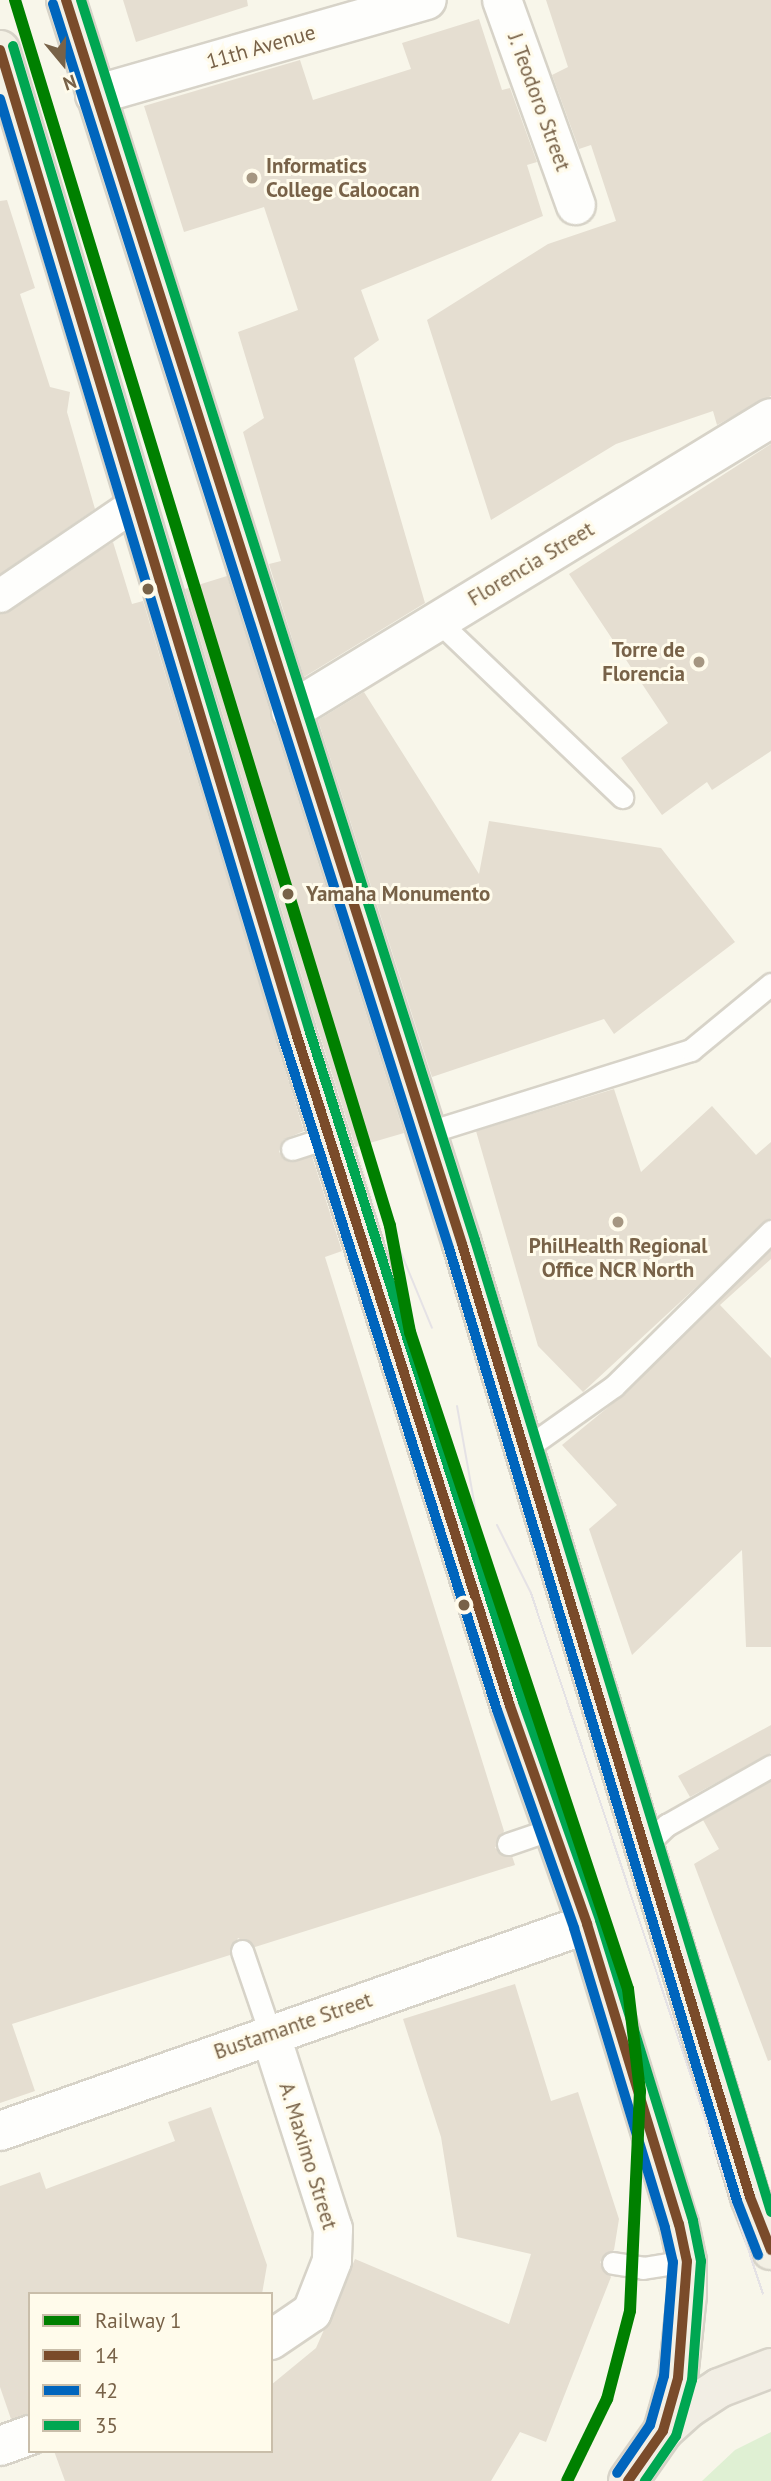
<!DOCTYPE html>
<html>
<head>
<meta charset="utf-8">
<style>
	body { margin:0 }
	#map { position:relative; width:771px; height:2481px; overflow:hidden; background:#f8f6ea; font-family:"PT Sans",sans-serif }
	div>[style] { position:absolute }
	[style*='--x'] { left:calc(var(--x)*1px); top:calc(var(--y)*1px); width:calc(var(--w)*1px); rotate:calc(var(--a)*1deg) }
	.green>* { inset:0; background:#dff0d3 }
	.building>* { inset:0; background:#e5ded1 }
	.roads { filter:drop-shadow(2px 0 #d7d3c8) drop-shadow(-2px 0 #d7d3c8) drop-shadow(0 2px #d7d3c8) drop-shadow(0 -2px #d7d3c8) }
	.service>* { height:21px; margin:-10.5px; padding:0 10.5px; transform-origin:10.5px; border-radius:10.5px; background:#fefefc }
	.pedestrian>* { height:32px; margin:-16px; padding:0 16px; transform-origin:16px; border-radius:16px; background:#fefefc }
	.minor>* { height:38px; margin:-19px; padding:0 19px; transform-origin:19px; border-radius:19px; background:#fefefc }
	.primary>* { height:38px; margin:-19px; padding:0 19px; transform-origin:19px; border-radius:19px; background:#f3f0e4 }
	.trunk>* { height:38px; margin:-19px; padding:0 19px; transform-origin:19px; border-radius:19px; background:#f2eee4 }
	.tram>* { height:2px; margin:-1px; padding:0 1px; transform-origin:1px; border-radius:1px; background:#e5e2e5 }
	.bus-1>* { height:10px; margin:-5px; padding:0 5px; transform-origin:5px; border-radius:5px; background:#7a4b2a }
	.bus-2>* { height:10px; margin:-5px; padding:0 5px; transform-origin:5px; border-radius:5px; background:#0065bd }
	.bus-3>* { height:10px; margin:-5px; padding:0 5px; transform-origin:5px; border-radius:5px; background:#00a651 }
	.rail-1>* { height:12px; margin:-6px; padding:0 6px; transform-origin:6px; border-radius:6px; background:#008000 }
	.dots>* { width:19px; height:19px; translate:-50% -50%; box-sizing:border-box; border:4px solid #fffbeb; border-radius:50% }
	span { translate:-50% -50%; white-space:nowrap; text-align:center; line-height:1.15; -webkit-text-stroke:6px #fffbeb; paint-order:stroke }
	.street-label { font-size:21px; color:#786248 }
	.poi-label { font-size:21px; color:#786248; font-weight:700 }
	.left { translate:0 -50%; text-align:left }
	.right { translate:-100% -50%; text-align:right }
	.stop-label { font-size:21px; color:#786248; font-weight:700 }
	.legend { position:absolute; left:28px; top:2292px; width:245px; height:161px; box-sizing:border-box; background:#fffbeb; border:2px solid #c9beaa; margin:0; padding:9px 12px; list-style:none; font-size:21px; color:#786248 }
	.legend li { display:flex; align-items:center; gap:14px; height:35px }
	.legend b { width:35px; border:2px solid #c9beaa }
	.north { position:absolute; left:28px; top:28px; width:70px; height:70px; -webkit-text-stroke:5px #fffbeb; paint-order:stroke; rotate:161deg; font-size:19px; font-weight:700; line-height:28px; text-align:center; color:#786248 }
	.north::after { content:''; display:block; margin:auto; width:24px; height:32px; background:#786248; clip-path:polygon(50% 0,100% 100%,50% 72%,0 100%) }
</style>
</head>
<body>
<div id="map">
	<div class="green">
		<div style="clip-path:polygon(771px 2432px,771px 2481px,702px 2481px,735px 2450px)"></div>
	</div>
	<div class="building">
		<div style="clip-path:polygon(123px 0,247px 0,248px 6px,136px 42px)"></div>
		<div style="clip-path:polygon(546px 0,771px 0,771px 396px,717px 425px,713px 411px,616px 444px,491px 520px,427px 320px,548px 244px,616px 221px,591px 145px,579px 149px,552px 75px,568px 67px)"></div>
		<div style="clip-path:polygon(479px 19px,502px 90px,510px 88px,537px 162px,527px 165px,543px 216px,361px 290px,379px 340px,354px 358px,425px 603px,304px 677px,269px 564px,281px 561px,243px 432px,264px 418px,238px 332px,298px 310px,264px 207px,184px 232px,144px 106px,300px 60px,313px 100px,411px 69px,402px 43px)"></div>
		<div style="clip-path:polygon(7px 200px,35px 288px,20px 294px,50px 387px,70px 392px,67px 412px,95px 509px,0 574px,0 201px)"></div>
		<div style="clip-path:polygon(771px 444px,771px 751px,712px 790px,707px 782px,662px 815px,621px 758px,668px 723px,569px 574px)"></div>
		<div style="clip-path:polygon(113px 542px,132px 604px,143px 601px,304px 1131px,283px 1140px,279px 1152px,290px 1162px,312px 1156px,342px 1251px,325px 1257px,504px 1831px,495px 1848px,512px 1856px,515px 1865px,255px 1947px,238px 1938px,230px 1955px,12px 2024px,35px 2091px,0 2103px,0 614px)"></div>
		<div style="clip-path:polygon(227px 576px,404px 1133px,356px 1147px,384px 1237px,317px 1027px,185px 589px)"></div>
		<div style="clip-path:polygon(364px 692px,479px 874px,489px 821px,661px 848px,735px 942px,614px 1034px,604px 1019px,432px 1077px,318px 720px)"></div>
		<div style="clip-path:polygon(614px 1089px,641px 1172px,712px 1106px,756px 1155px,771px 1142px,771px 1218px,583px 1392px,538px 1346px,476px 1131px)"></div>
		<div style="clip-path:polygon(771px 1249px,771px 1259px,720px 1305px,771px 1358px,771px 1647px,746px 1647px,742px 1550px,632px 1655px,589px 1529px,617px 1505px,562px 1445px,623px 1395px)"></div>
		<div style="clip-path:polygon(771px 1725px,771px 1753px,690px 1797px,678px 1776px)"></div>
		<div style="clip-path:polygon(771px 1781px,771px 2060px,768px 2061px,694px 1864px,719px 1849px,703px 1820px)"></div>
		<div style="clip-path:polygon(515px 1984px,551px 2101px,578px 2092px,619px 2219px,614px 2250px,600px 2262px,611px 2277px,546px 2442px,520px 2432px,491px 2481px,65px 2481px,54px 2451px,271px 2451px,271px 2385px,316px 2348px,355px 2259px,509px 2324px,531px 2254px,457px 2237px,441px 2137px,403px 2019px)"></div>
		<div style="clip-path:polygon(211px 2107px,267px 2265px,262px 2294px,30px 2294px,30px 2414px,11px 2419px,0 2387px,0 2186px,40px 2172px,46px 2189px,175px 2141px,168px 2122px)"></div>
	</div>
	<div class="roads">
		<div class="service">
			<div style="--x:438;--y:621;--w:255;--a:43.7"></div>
			<div style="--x:426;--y:1133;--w:278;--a:-17.4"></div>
			<div style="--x:691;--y:1050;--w:104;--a:-39.5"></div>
			<div style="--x:292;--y:1149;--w:39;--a:-18"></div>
			<div style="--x:525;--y:1449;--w:109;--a:-35.3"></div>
			<div style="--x:614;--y:1386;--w:221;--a:-44.6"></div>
			<div style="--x:508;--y:1844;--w:46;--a:-18.8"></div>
			<div style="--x:647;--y:1844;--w:28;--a:-44"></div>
			<div style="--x:667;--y:1825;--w:120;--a:-29.6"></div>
			<div style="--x:242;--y:1951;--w:87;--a:71.1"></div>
			<div style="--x:613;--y:2263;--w:30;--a:9"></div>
			<div style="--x:643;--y:2268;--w:45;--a:-9"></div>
		</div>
		<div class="pedestrian">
			<div style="--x:0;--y:596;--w:166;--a:-34.2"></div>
		</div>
		<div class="minor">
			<div style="--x:502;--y:0;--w:218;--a:70.2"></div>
			<div style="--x:95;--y:95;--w:345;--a:-16"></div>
			<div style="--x:291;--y:711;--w:562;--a:-31.4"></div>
			<div style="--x:270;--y:2033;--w:206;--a:72.2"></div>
			<div style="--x:333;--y:2229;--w:32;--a:92"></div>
			<div style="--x:332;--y:2261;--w:55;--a:111.4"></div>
			<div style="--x:312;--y:2312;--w:50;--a:145.7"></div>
			<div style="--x:0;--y:2131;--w:622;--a:-19.42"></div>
			<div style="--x:0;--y:2446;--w:32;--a:-20"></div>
		</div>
		<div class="primary">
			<div style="--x:66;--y:0;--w:1306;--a:72.34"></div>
			<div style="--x:462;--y:1244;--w:996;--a:73.18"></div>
			<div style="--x:750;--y:2197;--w:57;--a:68.4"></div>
			<div style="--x:0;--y:50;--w:1027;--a:73.24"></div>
			<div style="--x:296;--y:1033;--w:706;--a:72.36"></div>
			<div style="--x:510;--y:1706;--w:231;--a:70.5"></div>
			<div style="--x:587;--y:1924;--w:314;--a:73"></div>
			<div style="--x:679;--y:2224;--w:38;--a:78"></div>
			<div style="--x:687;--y:2261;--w:34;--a:90"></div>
			<div style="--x:687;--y:2295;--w:83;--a:96.2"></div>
			<div style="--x:678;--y:2378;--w:55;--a:105.8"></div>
		</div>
		<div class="trunk">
			<div style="--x:628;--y:2481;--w:61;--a:-55"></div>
			<div style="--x:663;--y:2431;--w:36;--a:-42"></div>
			<div style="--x:690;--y:2407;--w:35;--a:-33"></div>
			<div style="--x:719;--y:2388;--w:56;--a:-21"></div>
		</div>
	</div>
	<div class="tram">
		<div style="--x:390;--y:1226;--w:110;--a:67.6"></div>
		<div style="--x:457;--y:1406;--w:154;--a:79.9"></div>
		<div style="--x:497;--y:1525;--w:76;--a:63.4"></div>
		<div style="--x:531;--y:1593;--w:738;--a:71.69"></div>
	</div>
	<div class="bus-1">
		<div style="--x:66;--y:0;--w:1306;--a:72.34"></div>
		<div style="--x:462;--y:1244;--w:996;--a:73.18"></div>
		<div style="--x:750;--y:2197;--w:57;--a:68.4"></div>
		<div style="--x:0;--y:50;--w:1027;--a:73.24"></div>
		<div style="--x:296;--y:1033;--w:706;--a:72.36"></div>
		<div style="--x:510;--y:1706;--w:231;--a:70.5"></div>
		<div style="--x:587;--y:1924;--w:314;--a:73"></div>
		<div style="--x:679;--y:2224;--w:38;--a:78"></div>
		<div style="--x:687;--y:2261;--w:117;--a:94.4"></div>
		<div style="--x:678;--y:2378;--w:55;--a:105.8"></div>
		<div style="--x:663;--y:2431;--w:61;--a:125"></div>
	</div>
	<div class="bus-2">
		<div style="--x:53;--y:4;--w:1306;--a:72.34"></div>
		<div style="--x:449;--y:1248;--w:996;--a:73.18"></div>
		<div style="--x:737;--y:2201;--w:58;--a:68.7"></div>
		<div style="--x:0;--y:99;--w:980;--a:73.21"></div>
		<div style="--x:283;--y:1037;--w:706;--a:72.36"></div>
		<div style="--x:497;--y:1710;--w:231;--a:70.5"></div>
		<div style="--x:574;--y:1928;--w:313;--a:73.1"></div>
		<div style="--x:665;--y:2228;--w:35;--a:77"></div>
		<div style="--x:673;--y:2262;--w:114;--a:94.5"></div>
		<div style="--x:664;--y:2376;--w:51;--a:105.9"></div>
		<div style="--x:650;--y:2425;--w:58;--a:124.5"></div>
	</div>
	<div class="bus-3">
		<div style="--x:81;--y:0;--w:1301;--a:72.37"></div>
		<div style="--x:475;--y:1240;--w:1016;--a:73.06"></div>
		<div style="--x:13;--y:46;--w:1027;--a:73.24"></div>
		<div style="--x:309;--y:1029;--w:706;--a:72.36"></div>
		<div style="--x:523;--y:1702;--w:231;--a:70.5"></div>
		<div style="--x:600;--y:1920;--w:315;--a:72.8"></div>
		<div style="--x:693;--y:2221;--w:41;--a:78.7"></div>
		<div style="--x:701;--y:2261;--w:119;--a:94.3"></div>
		<div style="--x:692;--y:2380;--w:58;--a:105.9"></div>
		<div style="--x:676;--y:2436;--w:55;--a:124.6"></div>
	</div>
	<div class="rail-1">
		<div style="--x:15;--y:0;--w:1282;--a:72.99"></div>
		<div style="--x:390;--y:1226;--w:108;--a:79.3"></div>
		<div style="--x:410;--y:1332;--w:692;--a:71.64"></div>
		<div style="--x:628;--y:1989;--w:103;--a:83.3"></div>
		<div style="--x:640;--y:2091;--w:220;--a:92.6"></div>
		<div style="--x:630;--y:2311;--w:91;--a:104.6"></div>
		<div style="--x:607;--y:2399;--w:91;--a:116"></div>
	</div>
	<div class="dots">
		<div style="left:252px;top:178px;background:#a59681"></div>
		<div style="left:148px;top:589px;background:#786248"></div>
		<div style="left:699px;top:662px;background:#a59681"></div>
		<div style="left:288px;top:894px;background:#786248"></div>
		<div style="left:618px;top:1222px;background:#a59681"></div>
		<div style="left:464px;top:1605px;background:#786248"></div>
	</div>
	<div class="street-label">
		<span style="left:261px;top:47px;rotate:-16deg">11th Avenue</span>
		<span style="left:539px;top:102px;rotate:70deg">J. Teodoro Street</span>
		<span style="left:531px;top:564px;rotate:-31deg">Florencia Street</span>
		<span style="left:293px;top:2026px;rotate:-19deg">Bustamante Street</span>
		<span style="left:308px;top:2156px;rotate:73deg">A. Maximo Street</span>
	</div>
	<div class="poi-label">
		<span class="left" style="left:266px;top:178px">Informatics<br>College Caloocan</span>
		<span class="right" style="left:685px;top:662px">Torre de<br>Florencia</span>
		<span style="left:618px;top:1258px">PhilHealth Regional<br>Office NCR North</span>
	</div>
	<div class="stop-label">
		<span class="left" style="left:306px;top:894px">Yamaha Monumento</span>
	</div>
	<ul class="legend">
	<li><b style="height:9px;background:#008000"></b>Railway 1</li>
	<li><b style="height:9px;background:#7a4b2a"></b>14</li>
	<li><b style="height:9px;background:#0065bd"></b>42</li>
	<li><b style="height:9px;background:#00a651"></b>35</li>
	</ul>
	<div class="north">N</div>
</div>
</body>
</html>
